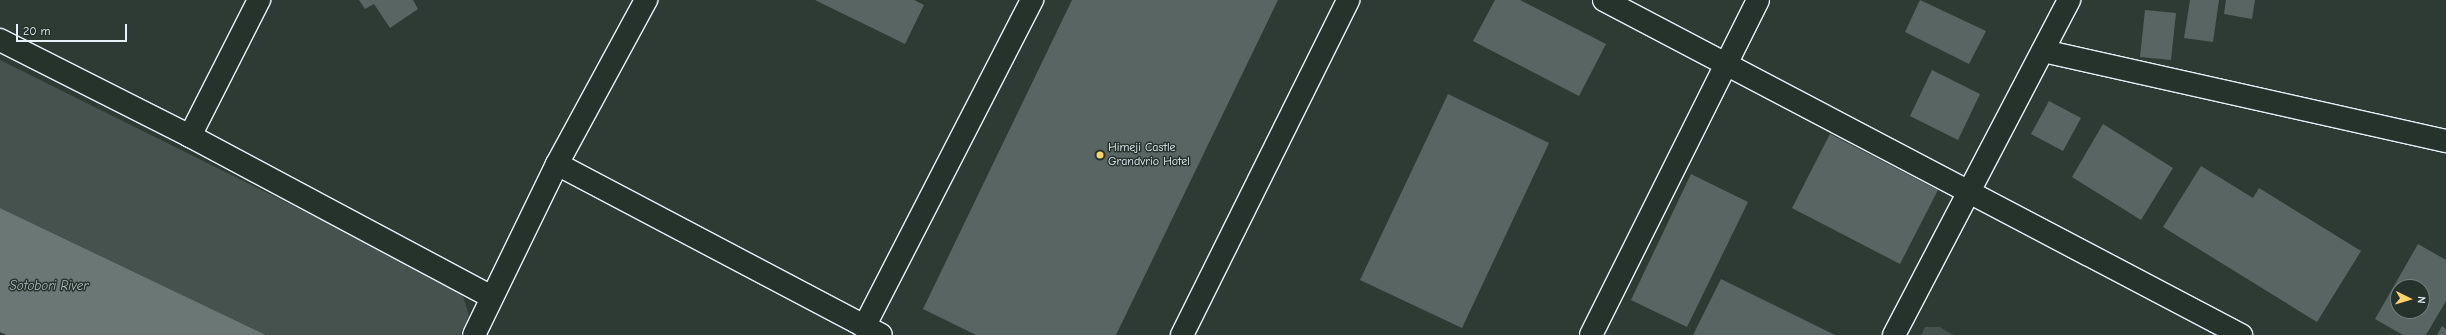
<!DOCTYPE html>
<html>
<head>
<meta charset="utf-8">
<style>
	body { margin:0 }
	#map { position:relative; width:2446px; height:335px; overflow:hidden; background:#2e3b35; font-family:"Comic Neue",sans-serif }
	div>[style] { position:absolute }
	[style*='--x'] { left:calc(var(--x)*1px); top:calc(var(--y)*1px); width:calc(var(--w)*1px); rotate:calc(var(--a)*1deg) }
	.green>* { inset:0; background:#45524e }
	.water>* { inset:0; background:#6b7775 }
	.building>* { inset:0; background:#596563 }
	.roads { filter:drop-shadow(1px 0 #e8f1f8) drop-shadow(-1px 0 #e8f1f8) drop-shadow(0 1px #e8f1f8) drop-shadow(0 -1px #e8f1f8) }
	.minor>* { height:22px; margin:-11px; padding:0 11px; transform-origin:11px; border-radius:11px; background:#26332d }
	.tertiary>* { height:22px; margin:-11px; padding:0 11px; transform-origin:11px; border-radius:11px; background:#26332d }
	.dots>* { width:11px; height:11px; translate:-50% -50%; box-sizing:border-box; border:2px solid #26332d; border-radius:50% }
	span { translate:-50% -50%; white-space:nowrap; text-align:center; line-height:1.15; -webkit-text-stroke:3px #26332d; paint-order:stroke }
	.poi-label { font-size:12px; color:#e8f1f8 }
	.left { translate:0 -50%; text-align:left }
	.water-label { font-size:13px; color:#b0babd; font-style:italic }
	.north { position:absolute; left:2390px; top:279px; width:40px; height:40px; box-sizing:border-box; background:#26332d; border:1px solid #747f7e; border-radius:50%; rotate:95deg; font-size:11px; font-weight:700; line-height:16px; text-align:center; color:#e8f1f8 }
	.north::after { content:''; display:block; margin:auto; width:14px; height:18px; background:#ffd166; clip-path:polygon(50% 0,100% 100%,50% 72%,0 100%) }
	.scale { position:absolute; left:16px; top:24px; width:111px; height:18px; box-sizing:border-box; border:2px solid #e8f1f8; border-top:0; padding-left:5px; font-size:12px; line-height:14px; white-space:nowrap; color:#e8f1f8; -webkit-text-stroke:3px #26332d; paint-order:stroke }
</style>
</head>
<body>
<div id="map">
	<div class="green">
		<div style="clip-path:polygon(0 60px,461px 289px,469px 316px,460px 335px,266px 335px,0 208px)"></div>
		<div style="clip-path:polygon(1925px 327px,1940px 327px,1953px 335px,1921px 335px)"></div>
	</div>
	<div class="water">
		<div style="clip-path:polygon(0 208px,266px 335px,6px 335px,0 332px)"></div>
	</div>
	<div class="building">
		<div style="clip-path:polygon(359px 0,413px 0,418px 9px,390px 28px,374px 4px,365px 9px)"></div>
		<div style="clip-path:polygon(815px 0,914px 0,924px 5px,905px 44px)"></div>
		<div style="clip-path:polygon(1072px 0,1278px 0,1116px 335px,976px 335px,923px 309px)"></div>
		<div style="clip-path:polygon(1495px 0,1520px 0,1606px 44px,1579px 96px,1473px 41px)"></div>
		<div style="clip-path:polygon(1920px 0,1986px 31px,1969px 64px,1905px 32px)"></div>
		<div style="clip-path:polygon(2190px 0,2219px 0,2213px 42px,2184px 38px)"></div>
		<div style="clip-path:polygon(2226px 0,2255px 0,2252px 19px,2224px 14px)"></div>
		<div style="clip-path:polygon(2145px 10px,2176px 13px,2171px 60px,2140px 57px)"></div>
		<div style="clip-path:polygon(1932px 70px,1980px 94px,1958px 140px,1910px 116px)"></div>
		<div style="clip-path:polygon(1448px 94px,1549px 143px,1462px 328px,1360px 280px)"></div>
		<div style="clip-path:polygon(2049px 101px,2081px 118px,2063px 151px,2031px 134px)"></div>
		<div style="clip-path:polygon(2103px 124px,2173px 168px,2141px 220px,2072px 177px)"></div>
		<div style="clip-path:polygon(1830px 134px,1938px 190px,1900px 264px,1792px 208px)"></div>
		<div style="clip-path:polygon(2201px 166px,2253px 198px,2259px 188px,2361px 251px,2317px 322px,2163px 227px)"></div>
		<div style="clip-path:polygon(1691px 174px,1748px 202px,1687px 327px,1631px 300px)"></div>
		<div style="clip-path:polygon(evenodd,2418px 244px,2446px 260px,2446px 301px,2426px 335px,2403px 335px,2375px 319px,2418px 244px,2398px 287px,2422px 287px,2422px 311px,2398px 311px,2398px 287px)"></div>
		<div style="clip-path:polygon(1721px 279px,1835px 335px,1693px 335px)"></div>
		<div style="clip-path:polygon(2442px 326px,2446px 329px,2446px 335px,2437px 335px)"></div>
	</div>
	<div class="roads">
		<div class="minor">
			<div style="--x:1604;--y:0;--w:720;--a:27.74"></div>
			<div style="--x:0;--y:40;--w:213;--a:26.8"></div>
			<div style="--x:190;--y:136;--w:342;--a:28.1"></div>
			<div style="--x:2043;--y:51;--w:413;--a:12.6"></div>
			<div style="--x:190;--y:136;--w:153;--a:-63.1"></div>
			<div style="--x:557;--y:164;--w:366;--a:27.8"></div>
			<div style="--x:864;--y:327;--w:368;--a:-62.8"></div>
			<div style="--x:474;--y:335;--w:190;--a:-64.1"></div>
			<div style="--x:557;--y:164;--w:187;--a:-61.5"></div>
			<div style="--x:1591;--y:335;--w:374;--a:-63.5"></div>
			<div style="--x:1894;--y:335;--w:378;--a:-62.4"></div>
		</div>
		<div class="tertiary">
			<div style="--x:1182;--y:335;--w:374;--a:-63.6"></div>
		</div>
	</div>
	<div class="dots">
		<div style="left:1100px;top:155px;background:#ffd166"></div>
	</div>
	<div class="poi-label">
		<span class="left" style="left:1108px;top:155px">Himeji Castle<br>Grandvrio Hotel</span>
	</div>
	<div class="water-label">
		<span style="left:49px;top:286px">Sotobori River</span>
	</div>
	<div class="north">N</div>
	<div class="scale">20 m</div>
</div>
</body>
</html>
